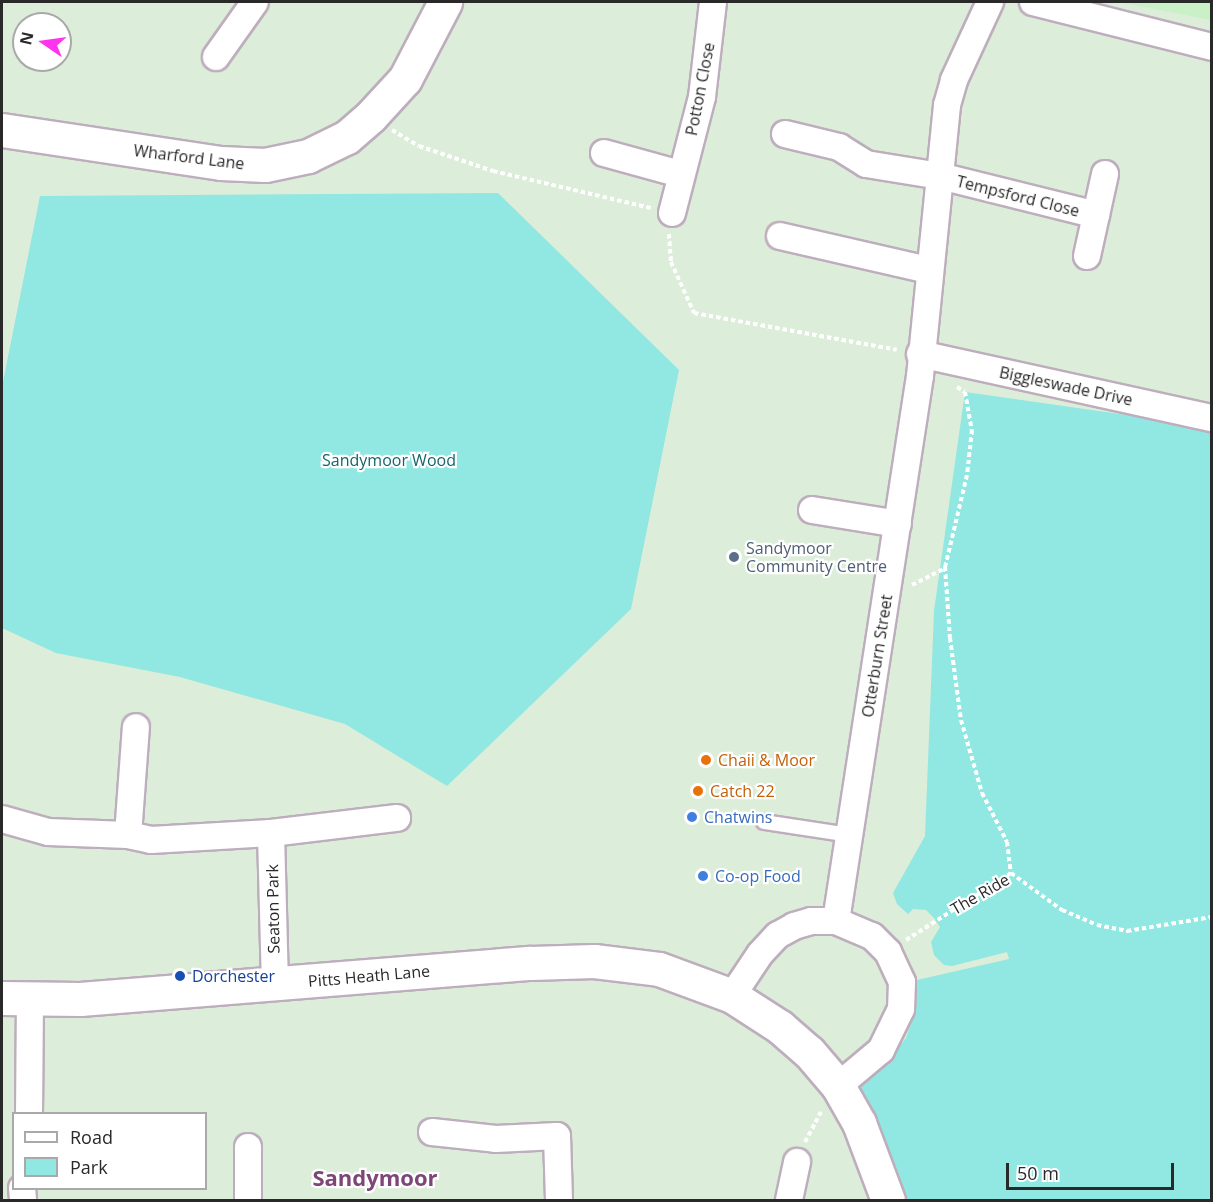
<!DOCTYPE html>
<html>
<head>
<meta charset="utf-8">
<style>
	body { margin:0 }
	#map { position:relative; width:1213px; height:1202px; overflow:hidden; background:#dcedd9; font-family:"Open Sans",sans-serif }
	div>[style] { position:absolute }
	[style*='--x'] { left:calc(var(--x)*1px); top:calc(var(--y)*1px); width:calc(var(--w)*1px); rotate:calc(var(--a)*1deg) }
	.education>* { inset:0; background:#c9f0c7 }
	.green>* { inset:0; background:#91e7e1 }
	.path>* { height:4px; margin-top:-2px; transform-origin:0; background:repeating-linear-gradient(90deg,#fff 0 4.5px,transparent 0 7.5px) }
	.roads { filter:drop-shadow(2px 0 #beaebd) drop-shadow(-2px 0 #beaebd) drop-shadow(0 2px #beaebd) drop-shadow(0 -2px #beaebd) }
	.lane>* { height:14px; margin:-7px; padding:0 7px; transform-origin:7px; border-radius:7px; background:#fff }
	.street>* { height:26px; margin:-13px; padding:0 13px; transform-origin:13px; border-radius:13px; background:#fff }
	.secondary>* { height:33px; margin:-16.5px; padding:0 16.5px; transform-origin:16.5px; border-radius:16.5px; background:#fff }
	.dots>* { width:16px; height:16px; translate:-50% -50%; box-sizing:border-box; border:3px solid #fff; border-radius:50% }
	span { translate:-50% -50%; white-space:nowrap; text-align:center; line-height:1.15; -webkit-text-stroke:4.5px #fff; paint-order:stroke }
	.street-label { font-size:16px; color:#292929 }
	.park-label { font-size:16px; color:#14656a }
	.service-label { font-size:16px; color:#4e5e75 }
	.left { translate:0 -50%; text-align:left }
	.food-label { font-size:16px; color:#c56008 }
	.shop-label { font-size:16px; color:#366cbe }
	.transit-label { font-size:16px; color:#164399 }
	.district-label { font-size:22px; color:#7d4678; font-weight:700 }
	.frame { position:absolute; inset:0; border:3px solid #292929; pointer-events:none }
	.legend { position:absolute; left:12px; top:1112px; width:195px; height:78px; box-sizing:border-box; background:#fff; border:2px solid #a9a9a9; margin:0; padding:8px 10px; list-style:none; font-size:18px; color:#292929 }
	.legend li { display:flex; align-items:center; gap:12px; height:30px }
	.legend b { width:30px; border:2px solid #a9a9a9 }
	.north { position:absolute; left:12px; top:12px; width:60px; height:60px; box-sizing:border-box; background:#fff; border:2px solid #a9a9a9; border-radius:50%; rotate:283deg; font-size:16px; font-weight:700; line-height:24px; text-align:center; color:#292929 }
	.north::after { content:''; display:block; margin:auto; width:21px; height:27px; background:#ff34ee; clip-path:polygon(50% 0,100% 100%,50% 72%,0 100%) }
	.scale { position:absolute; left:1006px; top:1163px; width:168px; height:27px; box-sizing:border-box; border:3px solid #292929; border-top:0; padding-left:8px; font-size:18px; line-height:21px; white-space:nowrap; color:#292929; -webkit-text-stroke:4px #fff; paint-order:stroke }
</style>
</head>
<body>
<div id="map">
	<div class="education">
		<div style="clip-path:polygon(1118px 2px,1211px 2px,1211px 20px)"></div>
	</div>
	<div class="green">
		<div style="clip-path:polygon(498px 193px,679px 370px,631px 609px,447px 786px,345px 724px,180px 677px,56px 653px,2px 628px,2px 387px,40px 196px)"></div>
		<div style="clip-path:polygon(965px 392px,1211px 427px,1211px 1200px,907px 1200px,887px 1147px,857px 1088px,886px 1063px,906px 1038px,916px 1009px,917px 980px,1009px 959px,1007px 952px,952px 966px,944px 965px,934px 955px,931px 942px,940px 927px,934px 918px,926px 910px,913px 909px,908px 914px,897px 904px,893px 893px,925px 836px,934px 611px)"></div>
	</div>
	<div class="path">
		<div style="--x:392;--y:130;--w:31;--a:31"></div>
		<div style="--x:419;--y:146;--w:78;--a:18.7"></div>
		<div style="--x:493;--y:171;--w:162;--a:13.2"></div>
		<div style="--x:669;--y:234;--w:28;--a:86"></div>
		<div style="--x:671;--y:262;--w:56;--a:65.7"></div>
		<div style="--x:694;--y:313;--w:206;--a:10.3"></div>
		<div style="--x:957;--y:387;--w:9;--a:32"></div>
		<div style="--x:965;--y:392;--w:39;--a:80"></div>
		<div style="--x:972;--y:430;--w:45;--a:96.3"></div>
		<div style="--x:967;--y:475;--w:95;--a:103.4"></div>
		<div style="--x:945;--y:567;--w:71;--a:86"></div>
		<div style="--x:950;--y:638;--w:83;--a:82.4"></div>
		<div style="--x:961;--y:720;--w:76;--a:74"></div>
		<div style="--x:982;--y:793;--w:55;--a:63"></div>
		<div style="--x:1007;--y:842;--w:31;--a:83"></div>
		<div style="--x:912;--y:585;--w:37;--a:-27"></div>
		<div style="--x:906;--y:940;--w:125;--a:-32.5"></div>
		<div style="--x:1011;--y:873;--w:63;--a:36"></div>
		<div style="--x:1062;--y:910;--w:38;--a:23"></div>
		<div style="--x:1097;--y:925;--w:31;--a:11"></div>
		<div style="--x:1127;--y:931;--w:86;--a:-9.4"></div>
		<div style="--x:805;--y:1142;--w:34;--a:-62"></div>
	</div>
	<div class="roads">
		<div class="lane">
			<div style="--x:764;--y:822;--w:87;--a:8.6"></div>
		</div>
		<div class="street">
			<div style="--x:1033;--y:2;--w:185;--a:14.1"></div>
			<div style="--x:216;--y:57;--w:67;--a:-54.7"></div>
			<div style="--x:785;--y:134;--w:56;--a:13.5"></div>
			<div style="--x:839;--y:147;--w:32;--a:32"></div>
			<div style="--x:866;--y:164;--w:75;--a:9.2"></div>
			<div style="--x:940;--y:176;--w:161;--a:14"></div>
			<div style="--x:604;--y:153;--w:79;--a:15.4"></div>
			<div style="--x:672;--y:213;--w:120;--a:-75.5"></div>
			<div style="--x:702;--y:97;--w:96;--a:-83.4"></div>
			<div style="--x:780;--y:236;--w:152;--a:12.9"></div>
			<div style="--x:1087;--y:256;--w:84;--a:-77.6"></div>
			<div style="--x:920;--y:354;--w:299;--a:12.4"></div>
			<div style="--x:812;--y:510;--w:87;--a:9.2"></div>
			<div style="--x:2;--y:819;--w:48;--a:15.8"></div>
			<div style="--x:48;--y:832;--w:80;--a:2.1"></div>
			<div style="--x:128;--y:835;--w:24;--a:12"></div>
			<div style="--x:151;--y:840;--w:120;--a:-3.3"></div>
			<div style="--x:271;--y:833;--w:127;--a:-6.8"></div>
			<div style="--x:271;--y:833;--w:151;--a:88.5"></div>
			<div style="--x:128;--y:835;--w:108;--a:-85.8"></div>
			<div style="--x:836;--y:921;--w:551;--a:-81.24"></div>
			<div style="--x:920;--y:376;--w:272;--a:-84.3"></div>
			<div style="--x:947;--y:105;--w:26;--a:-74"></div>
			<div style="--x:954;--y:80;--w:86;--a:-65.2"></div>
			<div style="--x:732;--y:996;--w:50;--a:-56.3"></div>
			<div style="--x:760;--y:954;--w:26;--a:-47"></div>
			<div style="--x:778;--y:935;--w:18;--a:-29"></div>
			<div style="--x:794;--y:926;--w:18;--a:-16"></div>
			<div style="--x:811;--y:921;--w:25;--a:0"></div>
			<div style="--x:836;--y:921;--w:39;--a:23"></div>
			<div style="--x:872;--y:936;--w:23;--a:45"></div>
			<div style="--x:888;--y:952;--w:33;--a:65"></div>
			<div style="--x:902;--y:982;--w:27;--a:92"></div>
			<div style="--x:901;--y:1009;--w:46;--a:116"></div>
			<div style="--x:881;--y:1050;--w:56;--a:140.1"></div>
			<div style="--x:29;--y:1114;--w:114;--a:-89.5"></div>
			<div style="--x:432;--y:1132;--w:64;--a:6.2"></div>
			<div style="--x:496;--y:1139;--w:61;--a:-2.8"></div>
			<div style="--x:557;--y:1136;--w:64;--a:88.2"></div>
			<div style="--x:22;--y:1188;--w:12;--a:85"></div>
			<div style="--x:248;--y:1200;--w:53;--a:-90"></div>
			<div style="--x:789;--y:1200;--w:39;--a:-78"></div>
		</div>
		<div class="secondary">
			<div style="--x:2;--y:130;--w:221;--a:8.6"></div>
			<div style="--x:221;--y:163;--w:44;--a:2.6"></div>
			<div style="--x:265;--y:165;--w:44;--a:-11.8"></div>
			<div style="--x:308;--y:156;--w:43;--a:-26"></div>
			<div style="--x:347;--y:137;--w:32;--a:-41"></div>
			<div style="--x:371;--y:116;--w:50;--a:-47.4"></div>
			<div style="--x:405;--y:79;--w:87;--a:-62.5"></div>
			<div style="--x:2;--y:998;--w:78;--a:0.7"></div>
			<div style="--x:80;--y:999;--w:452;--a:-4.6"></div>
			<div style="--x:531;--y:963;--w:63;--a:-1.8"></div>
			<div style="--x:594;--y:961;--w:65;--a:7"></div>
			<div style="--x:659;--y:969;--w:78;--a:20.3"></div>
			<div style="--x:732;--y:996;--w:57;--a:32.9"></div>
			<div style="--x:780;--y:1027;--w:38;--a:41"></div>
			<div style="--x:809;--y:1052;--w:45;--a:49.5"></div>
			<div style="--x:838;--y:1086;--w:43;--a:60.4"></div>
			<div style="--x:859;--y:1123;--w:82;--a:69.4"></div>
		</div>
	</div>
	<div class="dots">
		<div style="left:734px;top:557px;background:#5c6f8a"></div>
		<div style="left:706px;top:760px;background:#e8710a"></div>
		<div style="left:698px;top:791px;background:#e8710a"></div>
		<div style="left:692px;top:817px;background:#3f7fe0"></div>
		<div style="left:703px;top:876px;background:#3f7fe0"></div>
		<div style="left:180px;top:976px;background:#1a4fb4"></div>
	</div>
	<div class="street-label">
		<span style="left:700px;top:89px;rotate:-79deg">Potton Close</span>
		<span style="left:189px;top:157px;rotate:7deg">Wharford Lane</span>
		<span style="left:1018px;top:196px;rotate:14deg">Tempsford Close</span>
		<span style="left:1066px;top:386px;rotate:12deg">Biggleswade Drive</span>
		<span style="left:877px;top:656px;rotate:-81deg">Otterburn Street</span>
		<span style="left:980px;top:894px;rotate:-30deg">The Ride</span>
		<span style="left:273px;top:909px;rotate:-91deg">Seaton Park</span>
		<span style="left:369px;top:976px;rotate:-5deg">Pitts Heath Lane</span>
	</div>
	<div class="park-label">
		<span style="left:389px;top:460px">Sandymoor Wood</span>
	</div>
	<div class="service-label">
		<span class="left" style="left:746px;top:557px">Sandymoor<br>Community Centre</span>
	</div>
	<div class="food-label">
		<span class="left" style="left:718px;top:760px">Chaii &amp; Moor</span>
		<span class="left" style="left:710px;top:791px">Catch 22</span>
	</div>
	<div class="shop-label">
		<span class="left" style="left:704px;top:817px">Chatwins</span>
		<span class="left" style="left:715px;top:876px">Co-op Food</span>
	</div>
	<div class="transit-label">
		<span class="left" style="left:192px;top:976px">Dorchester</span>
	</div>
	<div class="district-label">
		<span style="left:375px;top:1178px">Sandymoor</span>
	</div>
	<div class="frame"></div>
	<ul class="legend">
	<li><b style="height:8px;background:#fff"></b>Road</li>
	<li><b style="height:16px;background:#91e7e1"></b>Park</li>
	</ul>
	<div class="north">N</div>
	<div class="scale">50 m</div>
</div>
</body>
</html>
